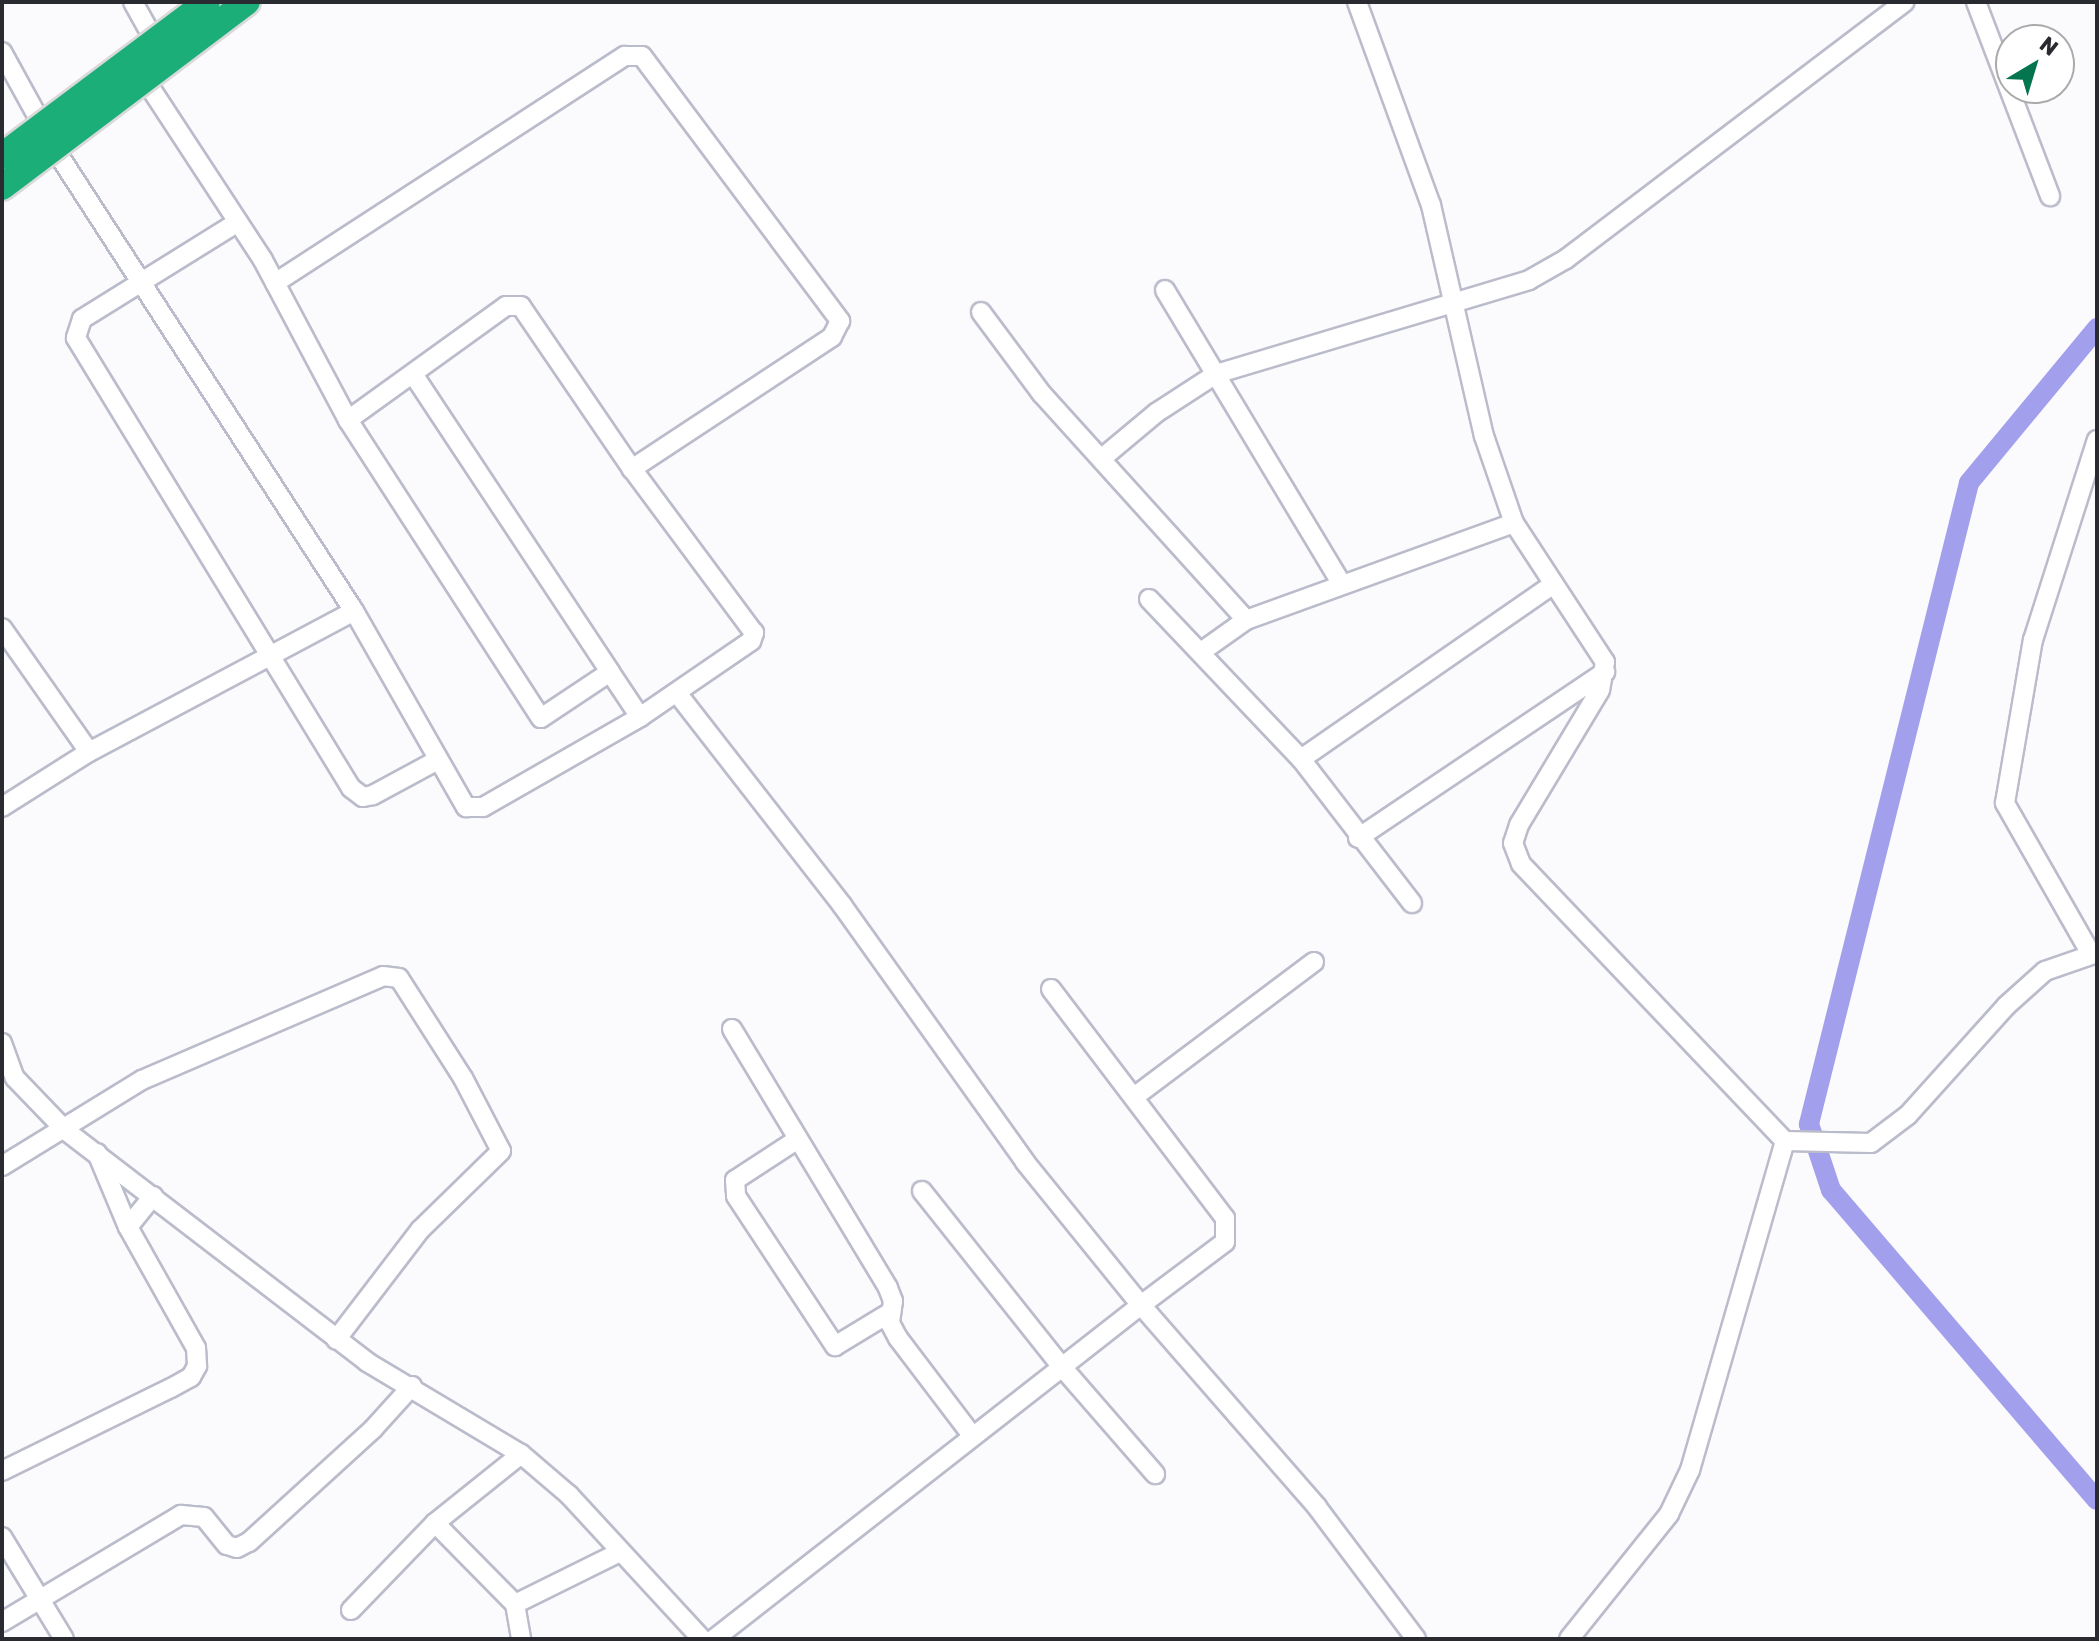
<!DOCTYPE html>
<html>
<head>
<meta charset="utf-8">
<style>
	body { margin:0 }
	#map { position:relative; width:2099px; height:1641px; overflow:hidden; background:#fbfbfe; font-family:Rubik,sans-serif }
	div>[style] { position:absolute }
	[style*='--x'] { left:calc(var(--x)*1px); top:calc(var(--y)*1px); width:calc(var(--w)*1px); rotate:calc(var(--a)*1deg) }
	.canal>* { height:20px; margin:-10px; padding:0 10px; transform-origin:10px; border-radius:10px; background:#a29fec }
	.roads { filter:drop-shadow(2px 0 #bbbccb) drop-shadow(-2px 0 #bbbccb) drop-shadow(0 2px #bbbccb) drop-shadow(0 -2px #bbbccb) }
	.minor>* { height:18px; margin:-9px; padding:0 9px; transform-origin:9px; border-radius:9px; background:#fff }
	.bridges { filter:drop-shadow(2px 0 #d9d9da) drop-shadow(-2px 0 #d9d9da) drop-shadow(0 2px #d9d9da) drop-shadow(0 -2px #d9d9da) }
	.highway-bridge>* { height:26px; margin:-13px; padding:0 13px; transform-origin:13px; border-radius:13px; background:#1bae79 }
	span { translate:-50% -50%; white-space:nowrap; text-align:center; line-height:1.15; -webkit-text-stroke:6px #fff; paint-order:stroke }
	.frame { position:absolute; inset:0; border:4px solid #2a2b30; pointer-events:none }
	.north { position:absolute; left:1995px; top:24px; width:80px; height:80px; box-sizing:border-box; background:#fff; border:2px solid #aaaaac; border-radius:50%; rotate:38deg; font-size:22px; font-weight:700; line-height:32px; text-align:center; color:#2a2b30 }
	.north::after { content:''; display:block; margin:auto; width:28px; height:36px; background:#04754f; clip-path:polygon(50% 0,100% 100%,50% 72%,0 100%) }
</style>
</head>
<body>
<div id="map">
	<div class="canal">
		<div style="--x:2097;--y:328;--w:201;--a:129.6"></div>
		<div style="--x:1969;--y:483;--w:661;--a:104.02"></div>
		<div style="--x:1809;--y:1124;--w:70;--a:71.6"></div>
		<div style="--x:1831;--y:1190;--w:408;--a:49.4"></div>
	</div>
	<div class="roads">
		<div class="minor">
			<div style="--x:133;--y:2;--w:37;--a:61"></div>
			<div style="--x:1357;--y:2;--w:216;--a:70"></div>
			<div style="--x:1431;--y:205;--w:237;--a:77.1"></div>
			<div style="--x:1484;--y:436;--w:92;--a:71"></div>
			<div style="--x:1514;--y:523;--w:166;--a:56.8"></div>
			<div style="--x:1605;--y:662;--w:28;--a:100"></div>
			<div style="--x:1600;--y:690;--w:157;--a:121"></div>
			<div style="--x:1519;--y:825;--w:19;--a:108"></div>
			<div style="--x:1513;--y:843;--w:22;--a:69"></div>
			<div style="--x:1521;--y:864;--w:383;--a:46.4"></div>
			<div style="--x:1785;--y:1141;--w:86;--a:1.3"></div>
			<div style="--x:1871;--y:1143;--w:46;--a:-37.1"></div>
			<div style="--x:1908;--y:1115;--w:147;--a:-48"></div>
			<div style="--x:2006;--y:1006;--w:52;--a:-41.9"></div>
			<div style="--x:2045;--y:971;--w:55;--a:-19.1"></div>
			<div style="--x:1976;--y:2;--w:208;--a:69.1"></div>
			<div style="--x:2;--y:52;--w:116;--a:61.2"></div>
			<div style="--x:58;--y:154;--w:544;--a:57.07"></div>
			<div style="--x:354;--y:611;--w:226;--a:60.3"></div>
			<div style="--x:466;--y:807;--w:17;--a:0"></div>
			<div style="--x:483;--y:807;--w:181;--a:-29.8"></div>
			<div style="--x:640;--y:717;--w:135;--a:-34.4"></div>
			<div style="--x:751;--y:641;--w:9;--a:-69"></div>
			<div style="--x:754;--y:633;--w:204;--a:-126.6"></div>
			<div style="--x:632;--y:469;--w:197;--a:-124.3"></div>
			<div style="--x:521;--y:306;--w:15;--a:180"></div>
			<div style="--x:506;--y:306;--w:195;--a:144.2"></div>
			<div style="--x:348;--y:420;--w:181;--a:-118"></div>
			<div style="--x:263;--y:260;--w:208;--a:-123.2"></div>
			<div style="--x:238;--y:222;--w:184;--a:148.1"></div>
			<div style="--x:82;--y:319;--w:20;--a:108"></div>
			<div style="--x:76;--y:338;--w:527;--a:58.57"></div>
			<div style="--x:351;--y:788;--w:15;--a:37"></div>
			<div style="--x:363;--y:797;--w:10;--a:-11"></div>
			<div style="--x:373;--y:795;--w:72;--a:-28.4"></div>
			<div style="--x:275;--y:283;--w:417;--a:-33"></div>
			<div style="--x:625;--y:56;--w:17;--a:0"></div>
			<div style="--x:642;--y:56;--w:331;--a:53.2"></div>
			<div style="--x:840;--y:321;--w:18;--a:117"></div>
			<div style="--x:832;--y:337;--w:240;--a:146.6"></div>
			<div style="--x:1165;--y:290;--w:343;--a:59"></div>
			<div style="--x:981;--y:312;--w:102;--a:53.4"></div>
			<div style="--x:1042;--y:394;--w:304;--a:47.9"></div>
			<div style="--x:413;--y:374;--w:357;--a:56.5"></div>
			<div style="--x:348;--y:420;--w:355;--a:57.1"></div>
			<div style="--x:541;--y:718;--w:83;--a:-33.7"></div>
			<div style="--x:610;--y:672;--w:54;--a:56.3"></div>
			<div style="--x:1101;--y:459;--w:72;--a:-39.9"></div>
			<div style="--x:1156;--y:413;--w:72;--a:-33"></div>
			<div style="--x:1216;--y:374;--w:327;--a:-16.7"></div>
			<div style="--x:1529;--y:280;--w:43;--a:-29.6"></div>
			<div style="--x:1566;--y:259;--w:425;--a:-37.2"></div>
			<div style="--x:1149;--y:599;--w:221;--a:46.5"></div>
			<div style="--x:1301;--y:759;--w:182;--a:52.4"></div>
			<div style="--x:2;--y:628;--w:151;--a:54.9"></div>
			<div style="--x:1201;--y:652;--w:55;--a:-35.4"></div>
			<div style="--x:1246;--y:620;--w:285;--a:-19.9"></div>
			<div style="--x:677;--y:693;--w:269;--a:52.1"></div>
			<div style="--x:842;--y:905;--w:315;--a:54.5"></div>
			<div style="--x:1025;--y:1162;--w:184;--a:51"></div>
			<div style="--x:1141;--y:1305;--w:100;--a:141.9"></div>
			<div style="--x:1062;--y:1367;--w:142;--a:49"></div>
			<div style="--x:1301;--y:759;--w:304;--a:-34.7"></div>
			<div style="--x:2;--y:807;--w:103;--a:-32.3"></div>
			<div style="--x:89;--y:752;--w:300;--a:-28"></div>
			<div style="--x:1358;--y:838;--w:298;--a:-33.9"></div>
			<div style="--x:2091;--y:954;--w:174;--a:-119.7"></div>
			<div style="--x:2005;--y:803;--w:165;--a:-80.3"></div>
			<div style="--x:2033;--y:640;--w:210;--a:-72.3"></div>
			<div style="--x:1051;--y:989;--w:288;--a:52.8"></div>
			<div style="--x:1225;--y:1218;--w:24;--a:90"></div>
			<div style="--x:1225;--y:1242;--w:105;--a:143.1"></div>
			<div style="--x:1141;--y:1305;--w:268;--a:48.9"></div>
			<div style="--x:1317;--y:1507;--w:165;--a:53.1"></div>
			<div style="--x:732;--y:1029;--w:302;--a:58.9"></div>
			<div style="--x:888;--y:1288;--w:14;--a:69"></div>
			<div style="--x:893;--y:1301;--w:22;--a:98"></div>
			<div style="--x:890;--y:1323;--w:17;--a:62"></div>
			<div style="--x:898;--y:1338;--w:121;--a:52.8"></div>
			<div style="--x:2;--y:1043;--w:37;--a:70"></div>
			<div style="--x:15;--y:1078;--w:72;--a:46.1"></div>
			<div style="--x:65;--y:1130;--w:381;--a:37.5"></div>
			<div style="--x:367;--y:1362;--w:179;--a:30.9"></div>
			<div style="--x:521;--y:1454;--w:63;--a:40.5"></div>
			<div style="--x:569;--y:1495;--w:196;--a:47.3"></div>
			<div style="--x:1134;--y:1097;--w:225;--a:-36.9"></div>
			<div style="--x:798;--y:1139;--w:75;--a:146.9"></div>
			<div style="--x:735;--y:1180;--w:16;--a:86"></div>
			<div style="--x:736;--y:1196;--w:180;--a:56.6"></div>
			<div style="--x:835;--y:1346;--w:66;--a:-31.3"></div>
			<div style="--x:2;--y:1166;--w:164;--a:-31.6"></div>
			<div style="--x:142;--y:1080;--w:262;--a:-23.3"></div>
			<div style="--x:383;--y:976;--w:16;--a:7"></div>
			<div style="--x:399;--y:978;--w:119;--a:57.4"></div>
			<div style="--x:463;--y:1078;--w:82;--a:62.5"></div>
			<div style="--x:501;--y:1151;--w:113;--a:135.7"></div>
			<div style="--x:420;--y:1230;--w:138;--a:127.4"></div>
			<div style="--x:128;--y:1227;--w:40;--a:-51"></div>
			<div style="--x:2;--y:1471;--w:188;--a:-26.2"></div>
			<div style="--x:171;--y:1388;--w:23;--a:-29"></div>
			<div style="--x:191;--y:1377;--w:13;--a:-61"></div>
			<div style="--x:197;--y:1366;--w:18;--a:-93"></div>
			<div style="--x:196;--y:1348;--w:139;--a:-119.3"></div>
			<div style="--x:128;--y:1227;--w:80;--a:-112.7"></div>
			<div style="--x:435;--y:1523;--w:114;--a:45.4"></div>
			<div style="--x:515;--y:1604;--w:115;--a:-26.3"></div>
			<div style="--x:2;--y:1537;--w:119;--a:58.7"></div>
			<div style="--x:515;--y:1604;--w:36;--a:80"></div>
			<div style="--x:351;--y:1610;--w:121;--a:-46"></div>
			<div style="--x:435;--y:1523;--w:110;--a:-38.7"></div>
			<div style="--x:2;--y:1622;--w:209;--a:-30.9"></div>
			<div style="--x:181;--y:1515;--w:23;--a:5"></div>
			<div style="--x:204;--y:1517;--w:36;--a:51"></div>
			<div style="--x:227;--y:1545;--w:10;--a:17"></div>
			<div style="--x:237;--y:1548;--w:13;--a:-27"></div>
			<div style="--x:249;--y:1542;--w:168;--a:-42.3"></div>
			<div style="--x:373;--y:1429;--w:58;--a:-47.8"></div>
			<div style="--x:714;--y:1639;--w:442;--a:-38"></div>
			<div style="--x:1062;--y:1367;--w:225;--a:-128.5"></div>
			<div style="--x:1569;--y:1639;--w:160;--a:-51.3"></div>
			<div style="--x:1669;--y:1514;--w:49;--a:-64.5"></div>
			<div style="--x:1690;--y:1470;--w:342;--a:-73.9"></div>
		</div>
	</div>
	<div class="bridges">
		<div class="highway-bridge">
			<div style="--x:2;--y:156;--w:256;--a:-36.9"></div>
			<div style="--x:2;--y:187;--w:307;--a:-37.1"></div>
		</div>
	</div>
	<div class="frame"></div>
	<div class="north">N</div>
</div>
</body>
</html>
